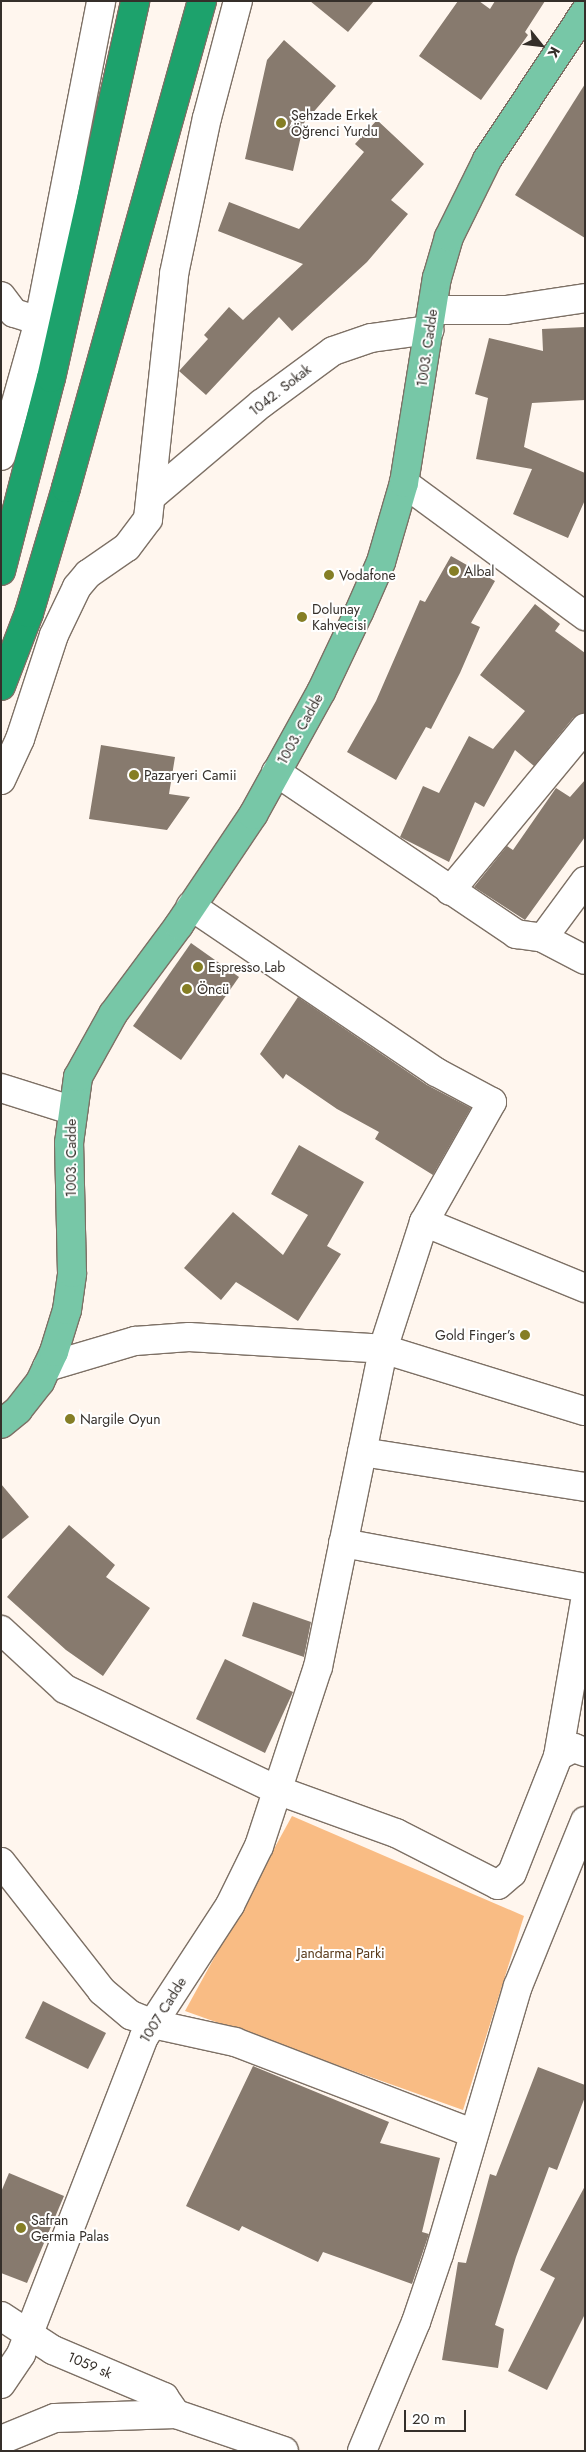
<!DOCTYPE html>
<html>
<head>
<meta charset="utf-8">
<style>
	body { margin:0 }
	#map { position:relative; width:586px; height:2452px; overflow:hidden; background:#fff6ee; font-family:Jost,sans-serif }
	div>[style] { position:absolute }
	[style*='--x'] { left:calc(var(--x)*1px); top:calc(var(--y)*1px); width:calc(var(--w)*1px); rotate:calc(var(--a)*1deg) }
	.green>* { inset:0; background:#f9bc84 }
	.building>* { inset:0; background:#877a6e }
	.roads { filter:drop-shadow(1px 0 #7d7065) drop-shadow(-1px 0 #7d7065) drop-shadow(0 1px #7d7065) drop-shadow(0 -1px #7d7065) }
	.minor>* { height:28px; margin:-14px; padding:0 14px; transform-origin:14px; border-radius:14px; background:#fff }
	.major>* { height:28px; margin:-14px; padding:0 14px; transform-origin:14px; border-radius:14px; background:#77c7a7 }
	.highway>* { height:28px; margin:-14px; padding:0 14px; transform-origin:14px; border-radius:14px; background:#1da26c }
	.dots>* { width:14px; height:14px; translate:-50% -50%; box-sizing:border-box; border:2px solid #fff; border-radius:50% }
	span { translate:-50% -50%; white-space:nowrap; text-align:center; line-height:1.15; -webkit-text-stroke:4px #fff; paint-order:stroke }
	.poi-label { font-size:14px; color:#352f2a }
	.left { translate:0 -50%; text-align:left }
	.right { translate:-100% -50%; text-align:right }
	.street-label { font-size:14px; color:#352f2a }
	.park-label { font-size:14px; color:#5a3b1c }
	.frame { position:absolute; inset:0; border:2px solid #352f2a; pointer-events:none }
	.north { position:absolute; left:516px; top:20px; width:50px; height:50px; -webkit-text-stroke:4px #fff; paint-order:stroke; rotate:119deg; font-size:14px; font-weight:700; line-height:20px; text-align:center; color:#352f2a }
	.north::after { content:''; display:block; margin:auto; width:18px; height:22px; background:#352f2a; clip-path:polygon(50% 0,100% 100%,50% 72%,0 100%) }
	.scale { position:absolute; left:404px; top:2410px; width:62px; height:22px; box-sizing:border-box; border:2px solid #352f2a; border-top:0; padding-left:6px; font-size:15px; line-height:18px; white-space:nowrap; color:#352f2a; -webkit-text-stroke:4px #fff; paint-order:stroke }
</style>
</head>
<body>
<div id="map">
	<div class="green">
		<div style="clip-path:polygon(292px 1816px,524px 1916px,463px 2110px,185px 2011px)"></div>
	</div>
	<div class="building">
		<div style="clip-path:polygon(310px 1px,374px 1px,348px 32px)"></div>
		<div style="clip-path:polygon(458px 1px,479px 1px,490px 9px,495px 1px,545px 1px,525px 32px,528px 35px,481px 100px,419px 56px)"></div>
		<div style="clip-path:polygon(284px 40px,336px 86px,304px 123px,293px 171px,245px 159px,267px 60px)"></div>
		<div style="clip-path:polygon(585px 84px,585px 238px,515px 195px)"></div>
		<div style="clip-path:polygon(377px 120px,424px 164px,391px 200px,408px 214px,367px 262px,292px 331px,279px 317px,206px 395px,179px 371px,208px 339px,204px 335px,229px 307px,243px 320px,303px 264px,218px 231px,229px 202px,299px 229px,364px 152px,355px 144px)"></div>
		<div style="clip-path:polygon(585px 327px,585px 400px,532px 403px,524px 447px,585px 473px,585px 500px,568px 538px,513px 514px,532px 469px,476px 459px,488px 398px,475px 394px,489px 338px,543px 351px,542px 329px)"></div>
		<div style="clip-path:polygon(451px 556px,495px 581px,471px 623px,480px 627px,460px 673px,431px 729px,426px 727px,396px 780px,347px 752px,376px 701px,420px 600px,425px 602px)"></div>
		<div style="clip-path:polygon(535px 604px,560px 624px,555px 631px,585px 653px,585px 713px,573px 718px,534px 766px,515px 750px,484px 807px,475px 802px,449px 862px,400px 837px,423px 786px,439px 793px,469px 736px,493px 749px,525px 711px,480px 675px)"></div>
		<div style="clip-path:polygon(101px 745px,175px 757px,169px 794px,190px 797px,167px 830px,89px 819px)"></div>
		<div style="clip-path:polygon(585px 780px,585px 837px,525px 920px,474px 887px,507px 846px,513px 850px,556px 788px,570px 797px)"></div>
		<div style="clip-path:polygon(191px 943px,239px 977px,181px 1060px,133px 1026px)"></div>
		<div style="clip-path:polygon(298px 997px,427px 1085px,471px 1108px,433px 1175px,375px 1139px,379px 1132px,337px 1109px,286px 1074px,283px 1079px,260px 1054px)"></div>
		<div style="clip-path:polygon(299px 1145px,364px 1182px,327px 1246px,341px 1254px,298px 1321px,236px 1282px,221px 1300px,184px 1268px,233px 1212px,283px 1255px,308px 1215px,271px 1194px)"></div>
		<div style="clip-path:polygon(1px 1484px,29px 1517px,1px 1540px)"></div>
		<div style="clip-path:polygon(69px 1525px,115px 1565px,106px 1577px,150px 1608px,103px 1676px,66px 1650px,7px 1597px)"></div>
		<div style="clip-path:polygon(253px 1602px,311px 1622px,304px 1657px,242px 1636px)"></div>
		<div style="clip-path:polygon(225px 1659px,293px 1692px,265px 1753px,196px 1719px)"></div>
		<div style="clip-path:polygon(43px 2001px,106px 2033px,88px 2069px,25px 2038px)"></div>
		<div style="clip-path:polygon(253px 2066px,389px 2122px,380px 2143px,440px 2158px,422px 2232px,429px 2234px,412px 2284px,323px 2252px,318px 2262px,242px 2226px,239px 2231px,186px 2206px)"></div>
		<div style="clip-path:polygon(538px 2067px,585px 2085px,585px 2097px,557px 2170px,549px 2167px,516px 2257px,495px 2325px,504px 2329px,498px 2368px,442px 2360px,458px 2262px,466px 2263px,490px 2174px,496px 2176px)"></div>
		<div style="clip-path:polygon(9px 2173px,64px 2196px,27px 2283px,1px 2273px,1px 2192px)"></div>
		<div style="clip-path:polygon(585px 2186px,585px 2314px,547px 2390px,508px 2371px,555px 2278px,540px 2270px)"></div>
	</div>
	<div class="roads">
		<div class="minor">
			<div style="--x:1;--y:296;--w:21;--a:53"></div>
			<div style="--x:14;--y:313;--w:44;--a:17.2"></div>
			<div style="--x:432;--y:310;--w:74;--a:0"></div>
			<div style="--x:506;--y:310;--w:80;--a:-8.6"></div>
			<div style="--x:1;--y:456;--w:140;--a:-74.3"></div>
			<div style="--x:39;--y:321;--w:326;--a:-79"></div>
			<div style="--x:404;--y:483;--w:225;--a:36.3"></div>
			<div style="--x:152;--y:496;--w:143;--a:-40.2"></div>
			<div style="--x:261;--y:404;--w:89;--a:-36.4"></div>
			<div style="--x:333;--y:351;--w:40;--a:-18.9"></div>
			<div style="--x:371;--y:338;--w:59;--a:-7.9"></div>
			<div style="--x:276;--y:772;--w:290;--a:34"></div>
			<div style="--x:516;--y:934;--w:27;--a:8"></div>
			<div style="--x:543;--y:938;--w:47;--a:27.6"></div>
			<div style="--x:1;--y:780;--w:45;--a:-65.1"></div>
			<div style="--x:20;--y:739;--w:109;--a:-71.9"></div>
			<div style="--x:54;--y:635;--w:53;--a:-64.4"></div>
			<div style="--x:77;--y:587;--w:17;--a:-50"></div>
			<div style="--x:88;--y:574;--w:47;--a:-34.7"></div>
			<div style="--x:127;--y:547;--w:35;--a:-53"></div>
			<div style="--x:148;--y:519;--w:246;--a:-83.9"></div>
			<div style="--x:174;--y:274;--w:159;--a:-78.1"></div>
			<div style="--x:207;--y:118;--w:121;--a:-75.2"></div>
			<div style="--x:450;--y:891;--w:212;--a:-50.4"></div>
			<div style="--x:543;--y:938;--w:71;--a:-53.6"></div>
			<div style="--x:1;--y:1088;--w:73;--a:17.4"></div>
			<div style="--x:424;--y:1222;--w:174;--a:22.3"></div>
			<div style="--x:47;--y:1367;--w:92;--a:-16.5"></div>
			<div style="--x:135;--y:1341;--w:54;--a:-4.2"></div>
			<div style="--x:189;--y:1337;--w:194;--a:3.5"></div>
			<div style="--x:383;--y:1349;--w:211;--a:17.1"></div>
			<div style="--x:362;--y:1452;--w:226;--a:8.9"></div>
			<div style="--x:343;--y:1543;--w:246;--a:10.5"></div>
			<div style="--x:1;--y:1630;--w:87;--a:42.7"></div>
			<div style="--x:65;--y:1689;--w:235;--a:25.5"></div>
			<div style="--x:277;--y:1790;--w:127;--a:19.9"></div>
			<div style="--x:396;--y:1833;--w:114;--a:27"></div>
			<div style="--x:498;--y:1885;--w:18;--a:-41"></div>
			<div style="--x:512;--y:1873;--w:126;--a:-68.5"></div>
			<div style="--x:558;--y:1756;--w:18;--a:-27"></div>
			<div style="--x:574;--y:1748;--w:12;--a:20"></div>
			<div style="--x:558;--y:1756;--w:156;--a:-80.1"></div>
			<div style="--x:1;--y:1862;--w:164;--a:51.9"></div>
			<div style="--x:102;--y:1991;--w:38;--a:40"></div>
			<div style="--x:131;--y:2015;--w:24;--a:22"></div>
			<div style="--x:153;--y:2024;--w:84;--a:12.4"></div>
			<div style="--x:235;--y:2042;--w:254;--a:21"></div>
			<div style="--x:1;--y:2316;--w:62;--a:33.2"></div>
			<div style="--x:53;--y:2350;--w:121;--a:22.9"></div>
			<div style="--x:164;--y:2397;--w:21;--a:55"></div>
			<div style="--x:1;--y:2384;--w:36;--a:-56"></div>
			<div style="--x:21;--y:2354;--w:340;--a:-68.8"></div>
			<div style="--x:144;--y:2037;--w:158;--a:-56.9"></div>
			<div style="--x:230;--y:1905;--w:66;--a:-63.8"></div>
			<div style="--x:259;--y:1846;--w:188;--a:-71.8"></div>
			<div style="--x:318;--y:1667;--w:325;--a:-78.4"></div>
			<div style="--x:383;--y:1349;--w:133;--a:-72.1"></div>
			<div style="--x:424;--y:1222;--w:138;--a:-60.5"></div>
			<div style="--x:492;--y:1102;--w:64;--a:-151.8"></div>
			<div style="--x:436;--y:1072;--w:296;--a:-145.9"></div>
			<div style="--x:1;--y:2440;--w:58;--a:-22.2"></div>
			<div style="--x:55;--y:2418;--w:121;--a:-1.9"></div>
			<div style="--x:176;--y:2414;--w:114;--a:18.9"></div>
			<div style="--x:362;--y:2451;--w:140;--a:-67.3"></div>
			<div style="--x:416;--y:2322;--w:72;--a:-71.3"></div>
			<div style="--x:439;--y:2254;--w:279;--a:-73.6"></div>
			<div style="--x:518;--y:1986;--w:178;--a:-67.9"></div>
		</div>
		<div class="major">
			<div style="--x:1;--y:1424;--w:22;--a:-39"></div>
			<div style="--x:18;--y:1410;--w:36;--a:-52"></div>
			<div style="--x:40;--y:1382;--w:33;--a:-65"></div>
			<div style="--x:54;--y:1352;--w:44;--a:-72.8"></div>
			<div style="--x:67;--y:1310;--w:37;--a:-82"></div>
			<div style="--x:72;--y:1273;--w:130;--a:-91.3"></div>
			<div style="--x:69;--y:1143;--w:67;--a:-82.2"></div>
			<div style="--x:78;--y:1077;--w:72;--a:-60.9"></div>
			<div style="--x:113;--y:1014;--w:111;--a:-53.4"></div>
			<div style="--x:179;--y:925;--w:133;--a:-56.1"></div>
			<div style="--x:253;--y:815;--w:141;--a:-61.1"></div>
			<div style="--x:321;--y:692;--w:89;--a:-64.6"></div>
			<div style="--x:359;--y:612;--w:55;--a:-66.3"></div>
			<div style="--x:381;--y:562;--w:82;--a:-73.8"></div>
			<div style="--x:404;--y:483;--w:208;--a:-80.9"></div>
			<div style="--x:437;--y:278;--w:43;--a:-73.7"></div>
			<div style="--x:449;--y:237;--w:86;--a:-63.7"></div>
			<div style="--x:487;--y:160;--w:178;--a:-56.5"></div>
		</div>
		<div class="highway">
			<div style="--x:1;--y:571;--w:199;--a:-75.5"></div>
			<div style="--x:51;--y:378;--w:386;--a:-77.4"></div>
			<div style="--x:1;--y:686;--w:78;--a:-69"></div>
			<div style="--x:29;--y:613;--w:130;--a:-73.5"></div>
			<div style="--x:66;--y:488;--w:506;--a:-74.4"></div>
		</div>
	</div>
	<div class="dots">
		<div style="left:281px;top:123px;background:#857e25"></div>
		<div style="left:454px;top:571px;background:#857e25"></div>
		<div style="left:329px;top:575px;background:#857e25"></div>
		<div style="left:302px;top:617px;background:#857e25"></div>
		<div style="left:134px;top:775px;background:#857e25"></div>
		<div style="left:198px;top:967px;background:#857e25"></div>
		<div style="left:187px;top:989px;background:#857e25"></div>
		<div style="left:525px;top:1335px;background:#857e25"></div>
		<div style="left:70px;top:1419px;background:#857e25"></div>
		<div style="left:21px;top:2228px;background:#857e25"></div>
	</div>
	<div class="poi-label">
		<span class="left" style="left:291px;top:123px">Şehzade Erkek<br>Öğrenci Yurdu</span>
		<span class="left" style="left:464px;top:571px">Albal</span>
		<span class="left" style="left:339px;top:575px">Vodafone</span>
		<span class="left" style="left:312px;top:617px">Dolunay<br>Kahvecisi</span>
		<span class="left" style="left:144px;top:775px">Pazaryeri Camii</span>
		<span class="left" style="left:208px;top:967px">Espresso Lab</span>
		<span class="left" style="left:197px;top:989px">Öncü</span>
		<span class="right" style="left:515px;top:1335px">Gold Finger’s</span>
		<span class="left" style="left:80px;top:1419px">Nargile Oyun</span>
		<span class="left" style="left:31px;top:2228px">Safran<br>Germia Palas</span>
	</div>
	<div class="street-label">
		<span style="left:427px;top:348px;rotate:-82deg">1003. Cadde</span>
		<span style="left:280px;top:390px;rotate:-38deg">1042. Sokak</span>
		<span style="left:300px;top:729px;rotate:-61deg">1003. Cadde</span>
		<span style="left:71px;top:1158px;rotate:-90deg">1003. Cadde</span>
		<span style="left:163px;top:2010px;rotate:-58deg">1007 Cadde</span>
		<span style="left:90px;top:2365px;rotate:23deg">1059 sk</span>
	</div>
	<div class="park-label">
		<span style="left:341px;top:1953px">Jandarma Parki</span>
	</div>
	<div class="frame"></div>
	<div class="north">K</div>
	<div class="scale">20 m</div>
</div>
</body>
</html>
